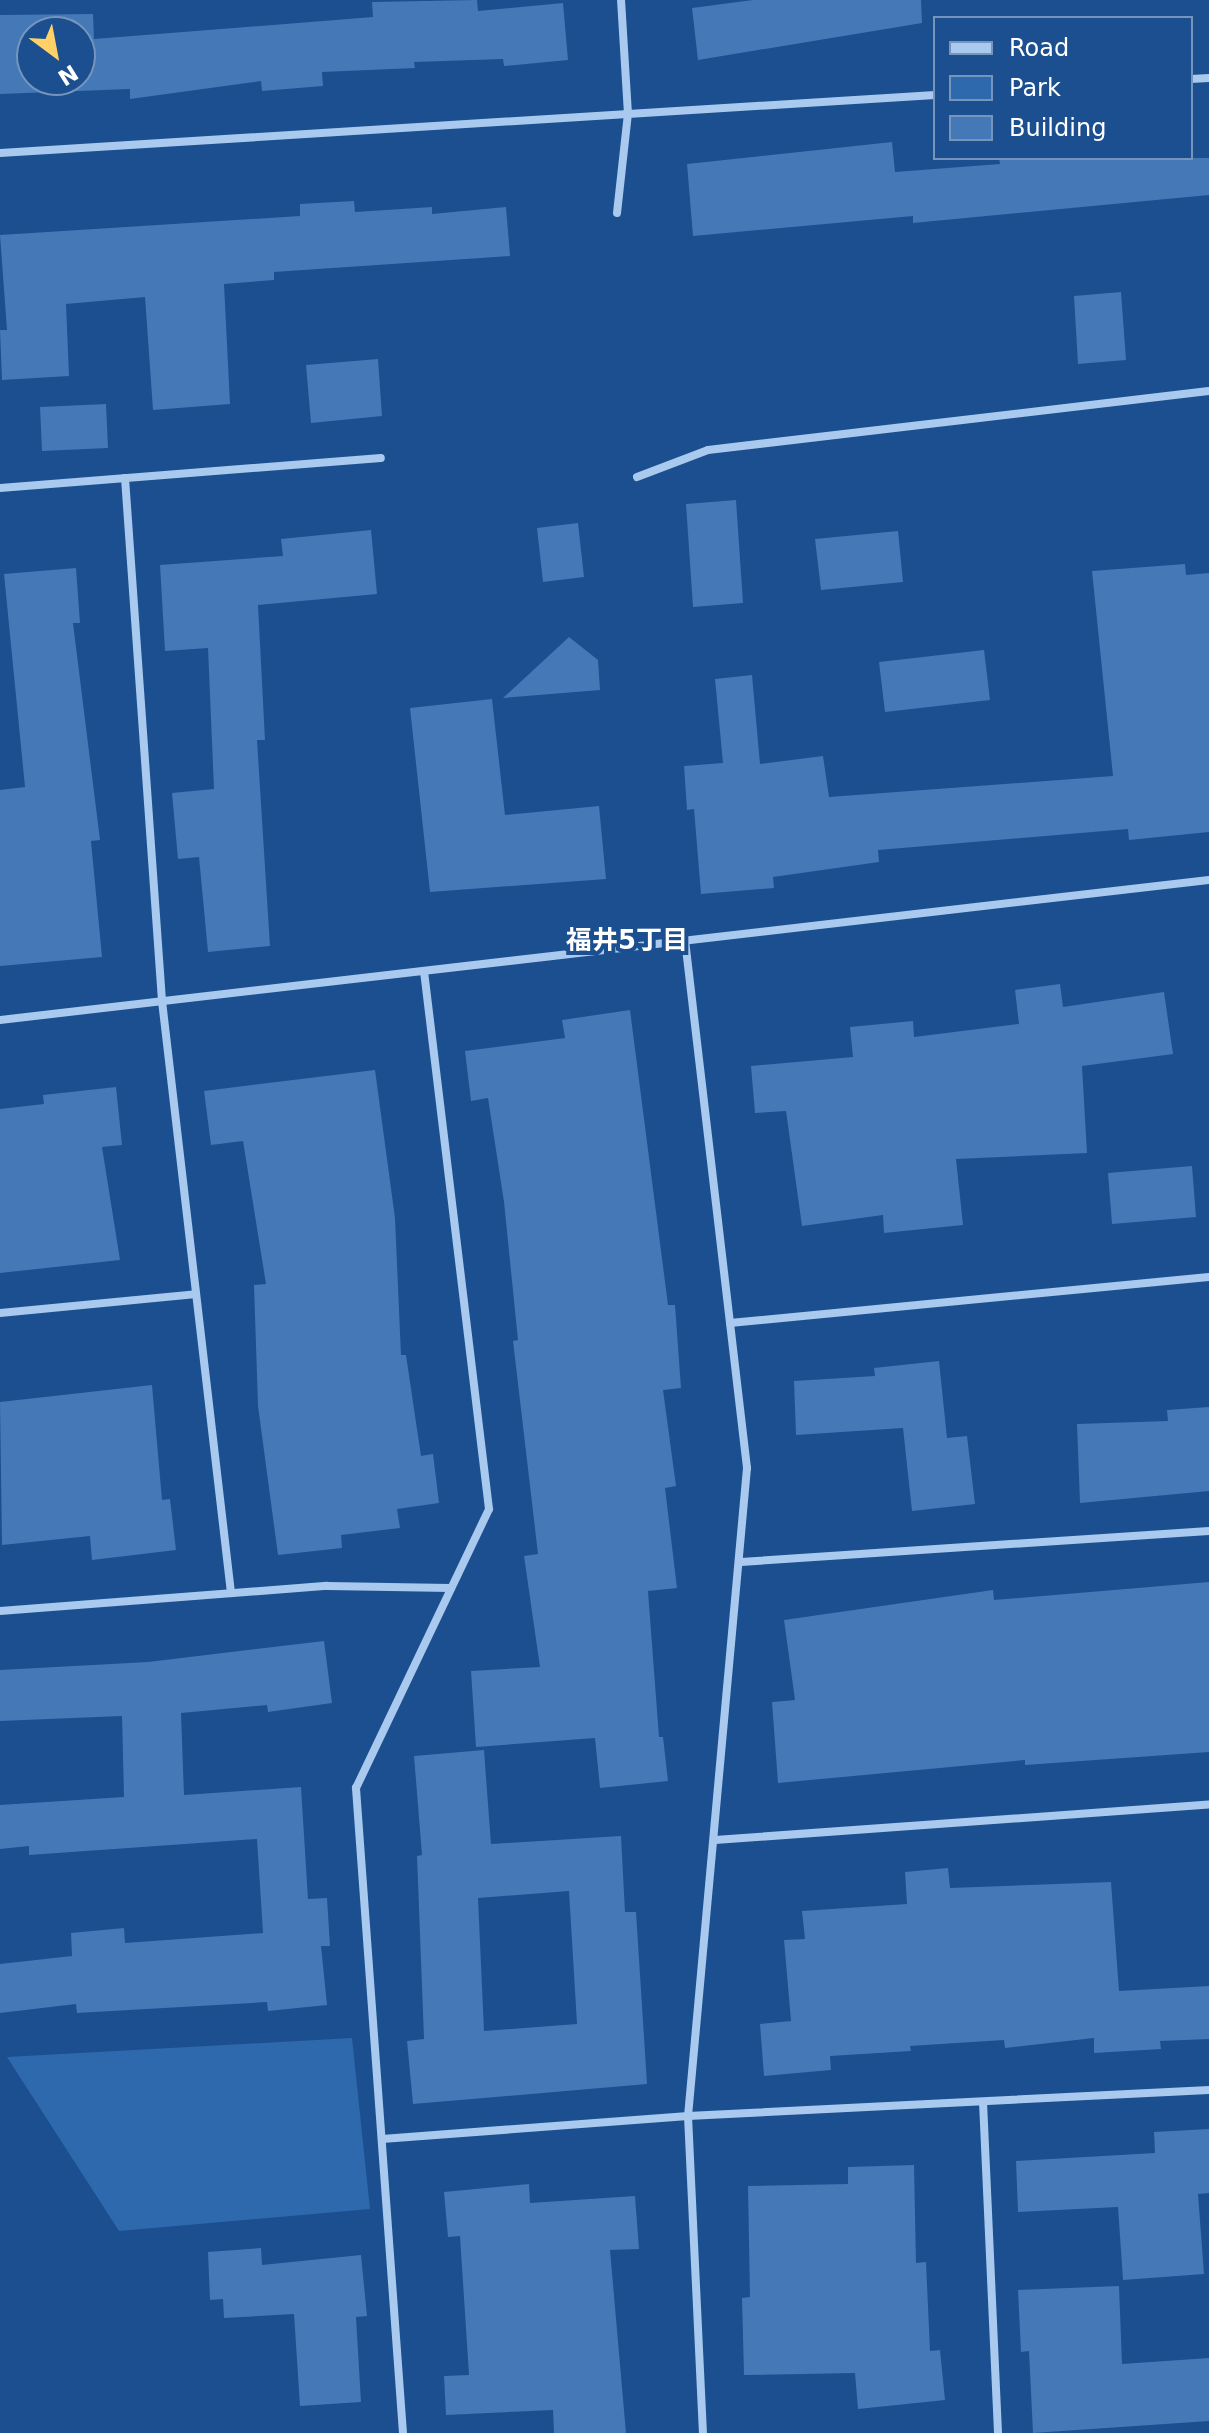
<!DOCTYPE html>
<html>
<head>
<meta charset="utf-8">
<style>
	body { margin:0 }
	#map { position:relative; width:1209px; height:2433px; overflow:hidden; background:#1b4f8f; font-family:"DejaVu Sans","Noto Sans JP",sans-serif }
	div>[style] { position:absolute }
	[style*='--x'] { left:calc(var(--x)*1px); top:calc(var(--y)*1px); width:calc(var(--w)*1px); rotate:calc(var(--a)*1deg) }
	.green>* { inset:0; background:#2e69ad }
	.building>* { inset:0; background:#4478b7 }
	.minor>* { height:8px; margin:-4px; padding:0 4px; transform-origin:4px; border-radius:4px; background:#a9c9ee }
	span { translate:-50% -50%; white-space:nowrap; text-align:center; line-height:1.15; -webkit-text-stroke:8px #1b4f8f; paint-order:stroke }
	.neighbourhood-label { font-size:26px; color:#fff; font-weight:700 }
	.legend { position:absolute; left:933px; top:16px; width:260px; height:144px; box-sizing:border-box; background:#1b4f8f; border:2px solid #7695bc; margin:0; padding:10px 14px; list-style:none; font-size:24px; color:#fff }
	.legend li { display:flex; align-items:center; gap:16px; height:40px }
	.legend b { width:40px; border:2px solid #7695bc }
	.north { position:absolute; left:16px; top:16px; width:80px; height:80px; box-sizing:border-box; background:#1b4f8f; border:2px solid #7695bc; border-radius:50%; rotate:148deg; font-size:22px; font-weight:700; line-height:32px; text-align:center; color:#fff }
	.north::after { content:''; display:block; margin:auto; width:28px; height:36px; background:#ffd166; clip-path:polygon(50% 0,100% 100%,50% 72%,0 100%) }
</style>
</head>
<body>
<div id="map">
	<div class="green">
		<div style="clip-path:polygon(352px 2038px,370px 2209px,119px 2231px,7px 2057px)"></div>
	</div>
	<div class="building">
		<div style="clip-path:polygon(evenodd,477px 0,478px 11px,563px 3px,568px 60px,504px 66px,503px 59px,414px 62px,415px 68px,322px 72px,323px 86px,262px 91px,261px 81px,130px 99px,130px 89px,0 94px,0 15px,93px 14px,94px 39px,373px 17px,372px 2px,477px 0,32px 32px,80px 32px,80px 80px,32px 80px,32px 32px)"></div>
		<div style="clip-path:polygon(753px 0,921px 0,922px 23px,698px 60px,692px 8px)"></div>
		<div style="clip-path:polygon(892px 142px,895px 172px,1000px 164px,999px 158px,1209px 158px,1209px 195px,913px 223px,913px 216px,693px 236px,687px 164px)"></div>
		<div style="clip-path:polygon(354px 201px,355px 212px,432px 207px,432px 214px,506px 207px,510px 256px,274px 272px,274px 280px,224px 284px,230px 404px,153px 410px,145px 297px,66px 304px,69px 376px,2px 380px,0 330px,7px 330px,0 235px,300px 216px,300px 204px)"></div>
		<div style="clip-path:polygon(1121px 292px,1126px 360px,1078px 364px,1074px 296px)"></div>
		<div style="clip-path:polygon(378px 359px,382px 416px,311px 423px,306px 365px)"></div>
		<div style="clip-path:polygon(106px 404px,108px 448px,42px 451px,40px 407px)"></div>
		<div style="clip-path:polygon(736px 500px,743px 603px,693px 607px,686px 504px)"></div>
		<div style="clip-path:polygon(578px 523px,584px 577px,543px 582px,537px 528px)"></div>
		<div style="clip-path:polygon(371px 530px,377px 594px,258px 605px,265px 740px,257px 740px,270px 946px,208px 952px,199px 857px,178px 859px,172px 793px,214px 789px,208px 648px,165px 651px,160px 565px,283px 556px,281px 539px)"></div>
		<div style="clip-path:polygon(898px 531px,903px 582px,821px 590px,815px 539px)"></div>
		<div style="clip-path:polygon(1185px 564px,1186px 575px,1209px 573px,1209px 832px,1129px 840px,1128px 829px,878px 850px,879px 862px,773px 877px,774px 888px,701px 894px,694px 809px,687px 810px,684px 766px,723px 763px,715px 679px,752px 675px,760px 764px,823px 756px,829px 797px,1113px 776px,1092px 571px)"></div>
		<div style="clip-path:polygon(76px 568px,80px 623px,73px 623px,100px 840px,91px 841px,102px 957px,0 966px,0 790px,25px 787px,4px 574px)"></div>
		<div style="clip-path:polygon(569px 637px,598px 660px,600px 690px,503px 698px)"></div>
		<div style="clip-path:polygon(984px 650px,990px 700px,885px 712px,879px 662px)"></div>
		<div style="clip-path:polygon(492px 699px,505px 815px,599px 806px,606px 879px,430px 892px,410px 708px)"></div>
		<div style="clip-path:polygon(1060px 984px,1063px 1007px,1164px 992px,1173px 1054px,1082px 1066px,1087px 1153px,956px 1159px,963px 1225px,884px 1233px,883px 1215px,802px 1226px,786px 1111px,755px 1113px,751px 1066px,853px 1057px,850px 1027px,913px 1021px,914px 1037px,1019px 1024px,1015px 990px)"></div>
		<div style="clip-path:polygon(630px 1010px,668px 1305px,675px 1305px,681px 1388px,663px 1390px,676px 1486px,665px 1488px,677px 1588px,648px 1591px,659px 1737px,663px 1737px,668px 1781px,600px 1788px,595px 1738px,476px 1747px,471px 1671px,540px 1667px,524px 1556px,538px 1554px,513px 1341px,518px 1340px,504px 1202px,488px 1098px,471px 1101px,465px 1051px,565px 1038px,562px 1020px)"></div>
		<div style="clip-path:polygon(375px 1070px,395px 1218px,401px 1355px,406px 1355px,421px 1456px,433px 1454px,439px 1503px,397px 1509px,400px 1528px,341px 1535px,342px 1548px,278px 1555px,258px 1406px,254px 1285px,266px 1284px,243px 1141px,211px 1145px,204px 1091px)"></div>
		<div style="clip-path:polygon(116px 1087px,122px 1145px,102px 1147px,120px 1260px,0 1273px,0 1109px,44px 1104px,43px 1095px)"></div>
		<div style="clip-path:polygon(1192px 1166px,1196px 1217px,1112px 1224px,1108px 1173px)"></div>
		<div style="clip-path:polygon(939px 1361px,947px 1438px,967px 1436px,975px 1504px,912px 1511px,903px 1428px,796px 1435px,794px 1381px,875px 1376px,874px 1368px)"></div>
		<div style="clip-path:polygon(152px 1385px,162px 1500px,170px 1499px,176px 1550px,92px 1560px,90px 1536px,2px 1545px,0 1402px)"></div>
		<div style="clip-path:polygon(1209px 1407px,1209px 1491px,1080px 1503px,1077px 1424px,1168px 1421px,1167px 1410px)"></div>
		<div style="clip-path:polygon(1209px 1582px,1209px 1752px,1025px 1765px,1025px 1760px,778px 1783px,772px 1702px,795px 1700px,784px 1620px,993px 1590px,994px 1600px)"></div>
		<div style="clip-path:polygon(324px 1641px,332px 1703px,268px 1712px,267px 1705px,181px 1713px,184px 1795px,301px 1787px,308px 1899px,327px 1898px,330px 1946px,321px 1946px,327px 2005px,268px 2011px,267px 2002px,77px 2013px,76px 2004px,0 2013px,0 1964px,72px 1956px,71px 1933px,124px 1928px,125px 1943px,263px 1933px,257px 1839px,29px 1855px,29px 1846px,0 1849px,0 1805px,124px 1797px,122px 1716px,0 1721px,0 1670px,148px 1662px)"></div>
		<div style="clip-path:polygon(evenodd,484px 1750px,491px 1844px,621px 1836px,625px 1912px,636px 1912px,647px 2084px,413px 2104px,407px 2041px,424px 2039px,417px 1856px,422px 1855px,414px 1756px,484px 1750px,569px 1891px,577px 2024px,484px 2031px,478px 1898px,569px 1891px)"></div>
		<div style="clip-path:polygon(948px 1868px,950px 1888px,1111px 1882px,1119px 1991px,1209px 1986px,1209px 2039px,1160px 2041px,1161px 2049px,1094px 2053px,1094px 2038px,1005px 2048px,1004px 2040px,910px 2046px,911px 2051px,830px 2056px,831px 2070px,764px 2076px,760px 2024px,791px 2021px,784px 1940px,805px 1939px,802px 1911px,907px 1904px,905px 1872px)"></div>
		<div style="clip-path:polygon(1209px 2129px,1209px 2193px,1198px 2194px,1204px 2274px,1123px 2280px,1118px 2207px,1018px 2212px,1016px 2161px,1155px 2153px,1154px 2132px)"></div>
		<div style="clip-path:polygon(914px 2165px,916px 2263px,926px 2262px,930px 2351px,940px 2350px,945px 2400px,858px 2409px,855px 2373px,744px 2375px,742px 2298px,750px 2297px,748px 2186px,848px 2184px,848px 2167px)"></div>
		<div style="clip-path:polygon(529px 2184px,530px 2203px,635px 2196px,639px 2249px,610px 2250px,626px 2433px,554px 2433px,553px 2410px,446px 2415px,444px 2376px,469px 2375px,460px 2236px,448px 2237px,444px 2192px)"></div>
		<div style="clip-path:polygon(261px 2248px,262px 2265px,361px 2255px,367px 2316px,356px 2317px,361px 2402px,300px 2406px,294px 2314px,224px 2318px,223px 2299px,210px 2300px,208px 2252px)"></div>
		<div style="clip-path:polygon(1119px 2286px,1122px 2364px,1209px 2358px,1209px 2421px,1033px 2433px,1029px 2351px,1021px 2352px,1018px 2290px)"></div>
	</div>
	<div class="minor">
		<div style="--x:1191;--y:79;--w:18;--a:-3"></div>
		<div style="--x:0;--y:153;--w:937;--a:-3.55"></div>
		<div style="--x:617;--y:213;--w:100;--a:-83.7"></div>
		<div style="--x:628;--y:114;--w:114;--a:-93.5"></div>
		<div style="--x:637;--y:477;--w:76;--a:-20.8"></div>
		<div style="--x:708;--y:450;--w:504;--a:-6.72"></div>
		<div style="--x:125;--y:478;--w:524;--a:85.95"></div>
		<div style="--x:162;--y:1001;--w:596;--a:83.35"></div>
		<div style="--x:0;--y:488;--w:382;--a:-4.5"></div>
		<div style="--x:685;--y:940;--w:532;--a:83.3"></div>
		<div style="--x:747;--y:1468;--w:651;--a:95.2"></div>
		<div style="--x:688;--y:2116;--w:317;--a:87.3"></div>
		<div style="--x:0;--y:1020;--w:1217;--a:-6.61"></div>
		<div style="--x:0;--y:1313;--w:197;--a:-5.5"></div>
		<div style="--x:730;--y:1323;--w:481;--a:-5.5"></div>
		<div style="--x:741;--y:1562;--w:469;--a:-3.8"></div>
		<div style="--x:0;--y:1611;--w:328;--a:-4.4"></div>
		<div style="--x:327;--y:1586;--w:124;--a:0.9"></div>
		<div style="--x:715;--y:1840;--w:495;--a:-4.1"></div>
		<div style="--x:983;--y:2102;--w:331;--a:87.4"></div>
		<div style="--x:382;--y:2139;--w:307;--a:-4.3"></div>
		<div style="--x:688;--y:2116;--w:522;--a:-2.86"></div>
		<div style="--x:403;--y:2433;--w:647;--a:-94.17"></div>
		<div style="--x:356;--y:1788;--w:309;--a:-64.5"></div>
		<div style="--x:489;--y:1509;--w:542;--a:-96.89"></div>
	</div>
	<div class="neighbourhood-label">
		<span style="left:627px;top:941px">福井5丁目</span>
	</div>
	<ul class="legend">
	<li><b style="height:10px;background:#a9c9ee"></b>Road</li>
	<li><b style="height:22px;background:#2e69ad"></b>Park</li>
	<li><b style="height:22px;background:#4478b7"></b>Building</li>
	</ul>
	<div class="north">N</div>
</div>
</body>
</html>
